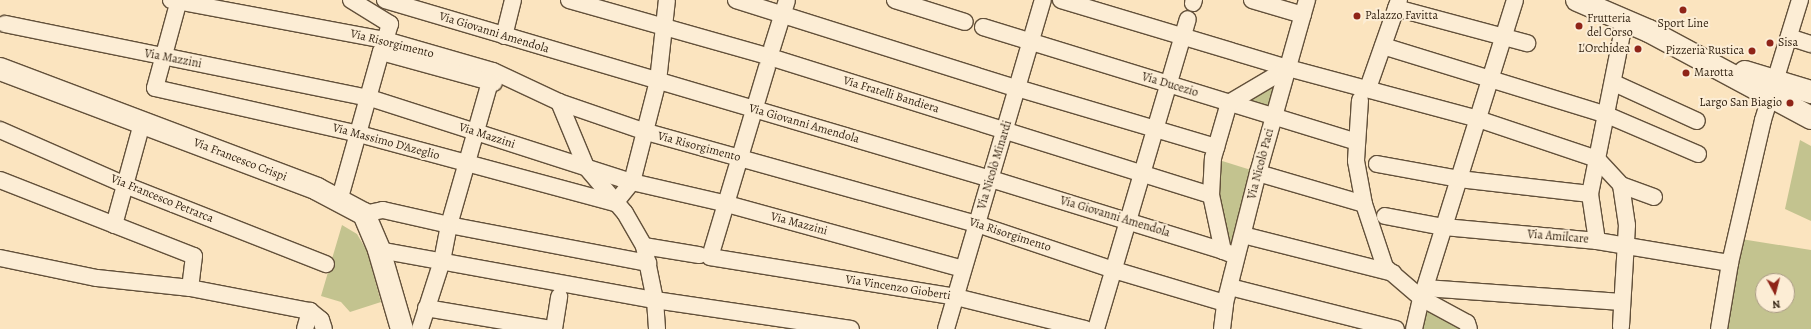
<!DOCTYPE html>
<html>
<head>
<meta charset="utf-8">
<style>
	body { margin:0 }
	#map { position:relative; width:1811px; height:329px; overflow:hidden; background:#fbe4bf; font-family:Alegreya,serif }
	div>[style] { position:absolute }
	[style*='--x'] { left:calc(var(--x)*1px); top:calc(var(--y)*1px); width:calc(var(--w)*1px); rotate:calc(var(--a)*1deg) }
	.green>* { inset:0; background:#c3c38f }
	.roads { filter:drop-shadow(1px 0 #62503a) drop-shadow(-1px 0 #62503a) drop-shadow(0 1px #62503a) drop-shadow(0 -1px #62503a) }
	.street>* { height:16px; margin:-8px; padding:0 8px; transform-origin:8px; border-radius:8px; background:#fcedd5 }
	.secondary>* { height:22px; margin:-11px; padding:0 11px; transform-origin:11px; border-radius:11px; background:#fcedd5 }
	.dots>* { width:11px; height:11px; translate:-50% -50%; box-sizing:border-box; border:2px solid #fcedd5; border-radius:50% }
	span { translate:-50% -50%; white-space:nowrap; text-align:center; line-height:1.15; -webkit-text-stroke:4px #fcedd5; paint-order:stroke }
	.poi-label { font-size:12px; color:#2f1f0e }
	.left { translate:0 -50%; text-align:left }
	.right { translate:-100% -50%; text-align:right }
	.street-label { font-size:12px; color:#2f1f0e }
	.north { position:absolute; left:1755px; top:273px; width:40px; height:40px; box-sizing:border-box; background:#fcedd5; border:1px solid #aa9b85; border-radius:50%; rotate:173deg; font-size:11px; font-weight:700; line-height:16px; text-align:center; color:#2f1f0e }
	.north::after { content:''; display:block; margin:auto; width:14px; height:18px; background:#8f2418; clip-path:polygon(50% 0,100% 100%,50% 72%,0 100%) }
</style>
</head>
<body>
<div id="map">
	<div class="green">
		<div style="clip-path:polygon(1277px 83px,1269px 109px,1242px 101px)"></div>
		<div style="clip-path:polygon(1800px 140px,1811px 146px,1811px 221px,1785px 209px)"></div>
		<div style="clip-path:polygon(1219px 160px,1251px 170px,1232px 248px,1218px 194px)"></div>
		<div style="clip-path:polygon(342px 225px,357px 234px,367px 251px,381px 302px,350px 312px,341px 302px,321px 296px)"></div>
		<div style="clip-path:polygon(evenodd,1741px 239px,1811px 250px,1811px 329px,1726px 329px,1741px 239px,1763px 281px,1787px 281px,1787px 305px,1763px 305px,1763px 281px)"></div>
		<div style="clip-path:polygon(1426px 308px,1461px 328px,1461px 329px,1420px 329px)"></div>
	</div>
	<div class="roads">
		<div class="street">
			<div style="--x:171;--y:0;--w:218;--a:10.6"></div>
			<div style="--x:385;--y:40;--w:112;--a:16"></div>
			<div style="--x:493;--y:71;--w:73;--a:25.2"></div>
			<div style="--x:559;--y:102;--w:89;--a:19"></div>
			<div style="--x:643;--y:131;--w:347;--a:15.6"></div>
			<div style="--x:977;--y:224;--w:145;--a:18.6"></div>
			<div style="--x:1114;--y:270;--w:116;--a:16.6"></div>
			<div style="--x:179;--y:0;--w:91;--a:105.3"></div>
			<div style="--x:155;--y:88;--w:209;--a:12.7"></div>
			<div style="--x:359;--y:134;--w:265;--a:15.1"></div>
			<div style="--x:615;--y:203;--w:27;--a:-51"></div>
			<div style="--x:632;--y:182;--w:104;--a:-75.6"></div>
			<div style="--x:658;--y:81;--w:81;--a:-83.7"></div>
			<div style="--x:351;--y:0;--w:46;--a:31.6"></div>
			<div style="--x:390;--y:24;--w:17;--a:107"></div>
			<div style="--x:385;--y:0;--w:632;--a:16.46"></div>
			<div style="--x:991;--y:179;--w:243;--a:17.2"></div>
			<div style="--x:569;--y:0;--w:209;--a:15.8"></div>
			<div style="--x:770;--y:57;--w:462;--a:17.4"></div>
			<div style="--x:736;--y:0;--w:286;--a:17.5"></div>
			<div style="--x:895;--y:0;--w:73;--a:17.4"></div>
			<div style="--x:1061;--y:0;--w:237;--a:16.7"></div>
			<div style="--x:1288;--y:68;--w:197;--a:15"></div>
			<div style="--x:1478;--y:119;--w:126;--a:18.6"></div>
			<div style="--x:1597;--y:159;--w:35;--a:47"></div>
			<div style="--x:1621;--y:185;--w:35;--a:20"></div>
			<div style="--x:1252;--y:0;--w:53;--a:16.4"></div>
			<div style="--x:1515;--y:0;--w:302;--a:107.4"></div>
			<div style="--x:1425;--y:288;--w:197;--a:4.1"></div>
			<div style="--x:1193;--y:3;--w:3;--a:-72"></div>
			<div style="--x:1396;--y:8;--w:136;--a:15"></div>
			<div style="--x:5;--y:24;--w:372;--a:11.5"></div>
			<div style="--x:370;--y:98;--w:275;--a:17.8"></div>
			<div style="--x:632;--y:182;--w:98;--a:13"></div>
			<div style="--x:727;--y:204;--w:245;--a:15.4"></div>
			<div style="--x:983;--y:27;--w:391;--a:17.1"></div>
			<div style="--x:504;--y:36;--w:37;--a:-76"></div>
			<div style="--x:1789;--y:37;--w:23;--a:18"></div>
			<div style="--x:1383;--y:46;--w:234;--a:17.1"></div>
			<div style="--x:1607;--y:115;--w:99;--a:23.2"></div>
			<div style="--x:772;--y:48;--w:50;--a:-72.6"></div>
			<div style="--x:767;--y:67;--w:198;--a:106.7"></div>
			<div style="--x:710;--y:257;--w:249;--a:9.2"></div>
			<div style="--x:956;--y:297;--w:133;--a:13.9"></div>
			<div style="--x:1614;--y:83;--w:91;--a:24.6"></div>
			<div style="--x:1017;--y:88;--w:208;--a:16.5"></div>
			<div style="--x:1368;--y:88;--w:93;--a:-70.6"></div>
			<div style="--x:1360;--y:100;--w:61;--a:93.8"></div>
			<div style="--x:1356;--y:161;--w:44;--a:79.5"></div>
			<div style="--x:1364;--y:204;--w:66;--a:71.6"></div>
			<div style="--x:1385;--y:267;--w:48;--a:40.7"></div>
			<div style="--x:1421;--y:298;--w:52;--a:28.5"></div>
			<div style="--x:1467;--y:323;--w:6;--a:72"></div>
			<div style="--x:559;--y:102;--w:70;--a:67.4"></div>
			<div style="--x:586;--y:167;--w:60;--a:49.7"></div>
			<div style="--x:625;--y:213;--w:38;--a:60"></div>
			<div style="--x:644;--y:246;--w:55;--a:78.5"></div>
			<div style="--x:655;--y:300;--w:29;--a:86"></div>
			<div style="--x:0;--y:130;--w:137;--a:23.7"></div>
			<div style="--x:125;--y:185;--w:216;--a:21.5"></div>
			<div style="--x:1377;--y:164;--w:83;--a:10.4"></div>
			<div style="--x:1459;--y:179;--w:132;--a:6.5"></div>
			<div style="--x:1258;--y:173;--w:110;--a:16.3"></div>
			<div style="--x:0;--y:180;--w:208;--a:21.4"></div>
			<div style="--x:194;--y:256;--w:32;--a:97"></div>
			<div style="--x:1621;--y:185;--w:40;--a:81.5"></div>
			<div style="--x:1627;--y:225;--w:102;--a:93.4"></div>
			<div style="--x:339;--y:201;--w:155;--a:-74.3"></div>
			<div style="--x:381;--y:52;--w:117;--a:15.3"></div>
			<div style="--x:364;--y:214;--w:19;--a:-12"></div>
			<div style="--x:383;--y:210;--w:68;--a:12.8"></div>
			<div style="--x:449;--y:225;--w:203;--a:10.8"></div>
			<div style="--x:1385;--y:216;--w:60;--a:10.6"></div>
			<div style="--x:1444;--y:227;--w:154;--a:5.2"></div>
			<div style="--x:1597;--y:241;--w:135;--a:9.4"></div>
			<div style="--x:114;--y:225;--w:106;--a:-74.6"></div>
			<div style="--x:1243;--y:235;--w:155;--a:14.2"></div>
			<div style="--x:1597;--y:241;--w:48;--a:-98.5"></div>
			<div style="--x:1590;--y:194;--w:178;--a:-78.7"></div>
			<div style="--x:644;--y:246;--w:56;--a:9.3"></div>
			<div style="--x:379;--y:250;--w:280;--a:10.3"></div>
			<div style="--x:655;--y:300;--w:198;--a:8.4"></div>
			<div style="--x:1231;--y:254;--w:9;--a:-159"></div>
			<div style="--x:1223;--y:251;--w:57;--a:-102.1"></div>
			<div style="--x:1211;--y:195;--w:37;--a:-87"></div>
			<div style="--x:1213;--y:158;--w:57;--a:-73.8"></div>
			<div style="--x:1229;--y:103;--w:69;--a:-30.7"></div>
			<div style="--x:0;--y:258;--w:99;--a:11.7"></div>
			<div style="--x:97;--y:278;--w:94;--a:6.1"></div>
			<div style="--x:190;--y:288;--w:122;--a:10.9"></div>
			<div style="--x:310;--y:311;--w:14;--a:39"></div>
			<div style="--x:321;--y:320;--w:9;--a:72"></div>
			<div style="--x:1230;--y:287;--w:171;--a:14.2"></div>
			<div style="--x:426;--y:308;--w:128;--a:9.5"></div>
			<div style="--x:305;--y:329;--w:19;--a:-74"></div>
			<div style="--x:420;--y:329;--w:71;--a:-72.1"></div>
			<div style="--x:442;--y:261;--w:37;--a:-79"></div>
			<div style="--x:449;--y:225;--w:149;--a:-74"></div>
			<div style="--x:554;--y:329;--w:33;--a:-81"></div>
			<div style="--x:946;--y:329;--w:343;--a:-73.6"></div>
			<div style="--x:1096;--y:329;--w:323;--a:-73.5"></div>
			<div style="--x:1222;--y:329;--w:26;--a:-83"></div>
			<div style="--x:1225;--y:303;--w:134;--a:-75.8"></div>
			<div style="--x:1258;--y:173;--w:180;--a:-74.2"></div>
			<div style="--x:1414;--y:329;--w:32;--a:-77"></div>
			<div style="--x:1719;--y:329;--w:67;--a:-80.5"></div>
			<div style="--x:1730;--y:263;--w:147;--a:-77"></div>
			<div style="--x:1763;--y:120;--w:126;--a:-72.9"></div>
		</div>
		<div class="secondary">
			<div style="--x:1577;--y:0;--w:78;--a:23.3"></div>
			<div style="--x:1649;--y:31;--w:184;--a:28.2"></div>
			<div style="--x:0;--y:69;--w:339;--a:20.7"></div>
			<div style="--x:317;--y:189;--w:53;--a:28"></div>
			<div style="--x:364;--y:214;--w:39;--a:67"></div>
			<div style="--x:379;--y:250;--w:82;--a:73.8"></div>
			<div style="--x:1745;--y:72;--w:69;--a:16.9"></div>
		</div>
	</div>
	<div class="dots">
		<div style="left:1683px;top:10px;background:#8f2418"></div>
		<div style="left:1357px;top:16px;background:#8f2418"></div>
		<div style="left:1579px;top:26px;background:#8f2418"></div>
		<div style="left:1770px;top:43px;background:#8f2418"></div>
		<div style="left:1638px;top:49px;background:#8f2418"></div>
		<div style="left:1752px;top:51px;background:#8f2418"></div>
		<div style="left:1686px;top:73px;background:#8f2418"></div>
		<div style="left:1790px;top:103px;background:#8f2418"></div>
	</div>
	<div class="poi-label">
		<span class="left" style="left:1365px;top:16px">Palazzo Favitta</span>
		<span class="left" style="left:1587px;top:26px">Frutteria<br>del Corso</span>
		<span style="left:1683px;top:24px">Sport Line</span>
		<span class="left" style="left:1778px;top:43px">Sisa</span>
		<span class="right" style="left:1630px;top:49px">L'Orchidea</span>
		<span class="right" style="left:1744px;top:51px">Pizzeria Rustica</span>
		<span class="left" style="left:1694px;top:73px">Marotta</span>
		<span class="right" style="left:1782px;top:103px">Largo San Biagio</span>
	</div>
	<div class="street-label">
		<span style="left:494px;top:33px;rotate:17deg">Via Giovanni Amendola</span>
		<span style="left:392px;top:44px;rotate:14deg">Via Risorgimento</span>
		<span style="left:173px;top:59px;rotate:11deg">Via Mazzini</span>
		<span style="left:1170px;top:85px;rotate:17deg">Via Ducezio</span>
		<span style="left:891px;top:95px;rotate:17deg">Via Fratelli Bandiera</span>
		<span style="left:804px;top:124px;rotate:16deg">Via Giovanni Amendola</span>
		<span style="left:487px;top:136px;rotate:18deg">Via Mazzini</span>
		<span style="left:386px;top:142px;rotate:15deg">Via Massimo D'Azeglio</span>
		<span style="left:699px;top:147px;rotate:15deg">Via Risorgimento</span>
		<span style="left:240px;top:160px;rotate:21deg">Via Francesco Crispi</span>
		<span style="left:1261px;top:164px;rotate:-75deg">Via Nicolò Paci</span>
		<span style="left:995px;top:165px;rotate:-73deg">Via Nicolò Minardi</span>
		<span style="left:162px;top:199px;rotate:22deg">Via Francesco Petrarca</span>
		<span style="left:1115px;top:217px;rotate:17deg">Via Giovanni Amendola</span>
		<span style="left:799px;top:224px;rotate:15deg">Via Mazzini</span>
		<span style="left:1010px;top:235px;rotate:18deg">Via Risorgimento</span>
		<span style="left:1558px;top:237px;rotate:5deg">Via Amilcare</span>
		<span style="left:898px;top:288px;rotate:9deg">Via Vincenzo Gioberti</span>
	</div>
	<div class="north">N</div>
</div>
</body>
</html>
